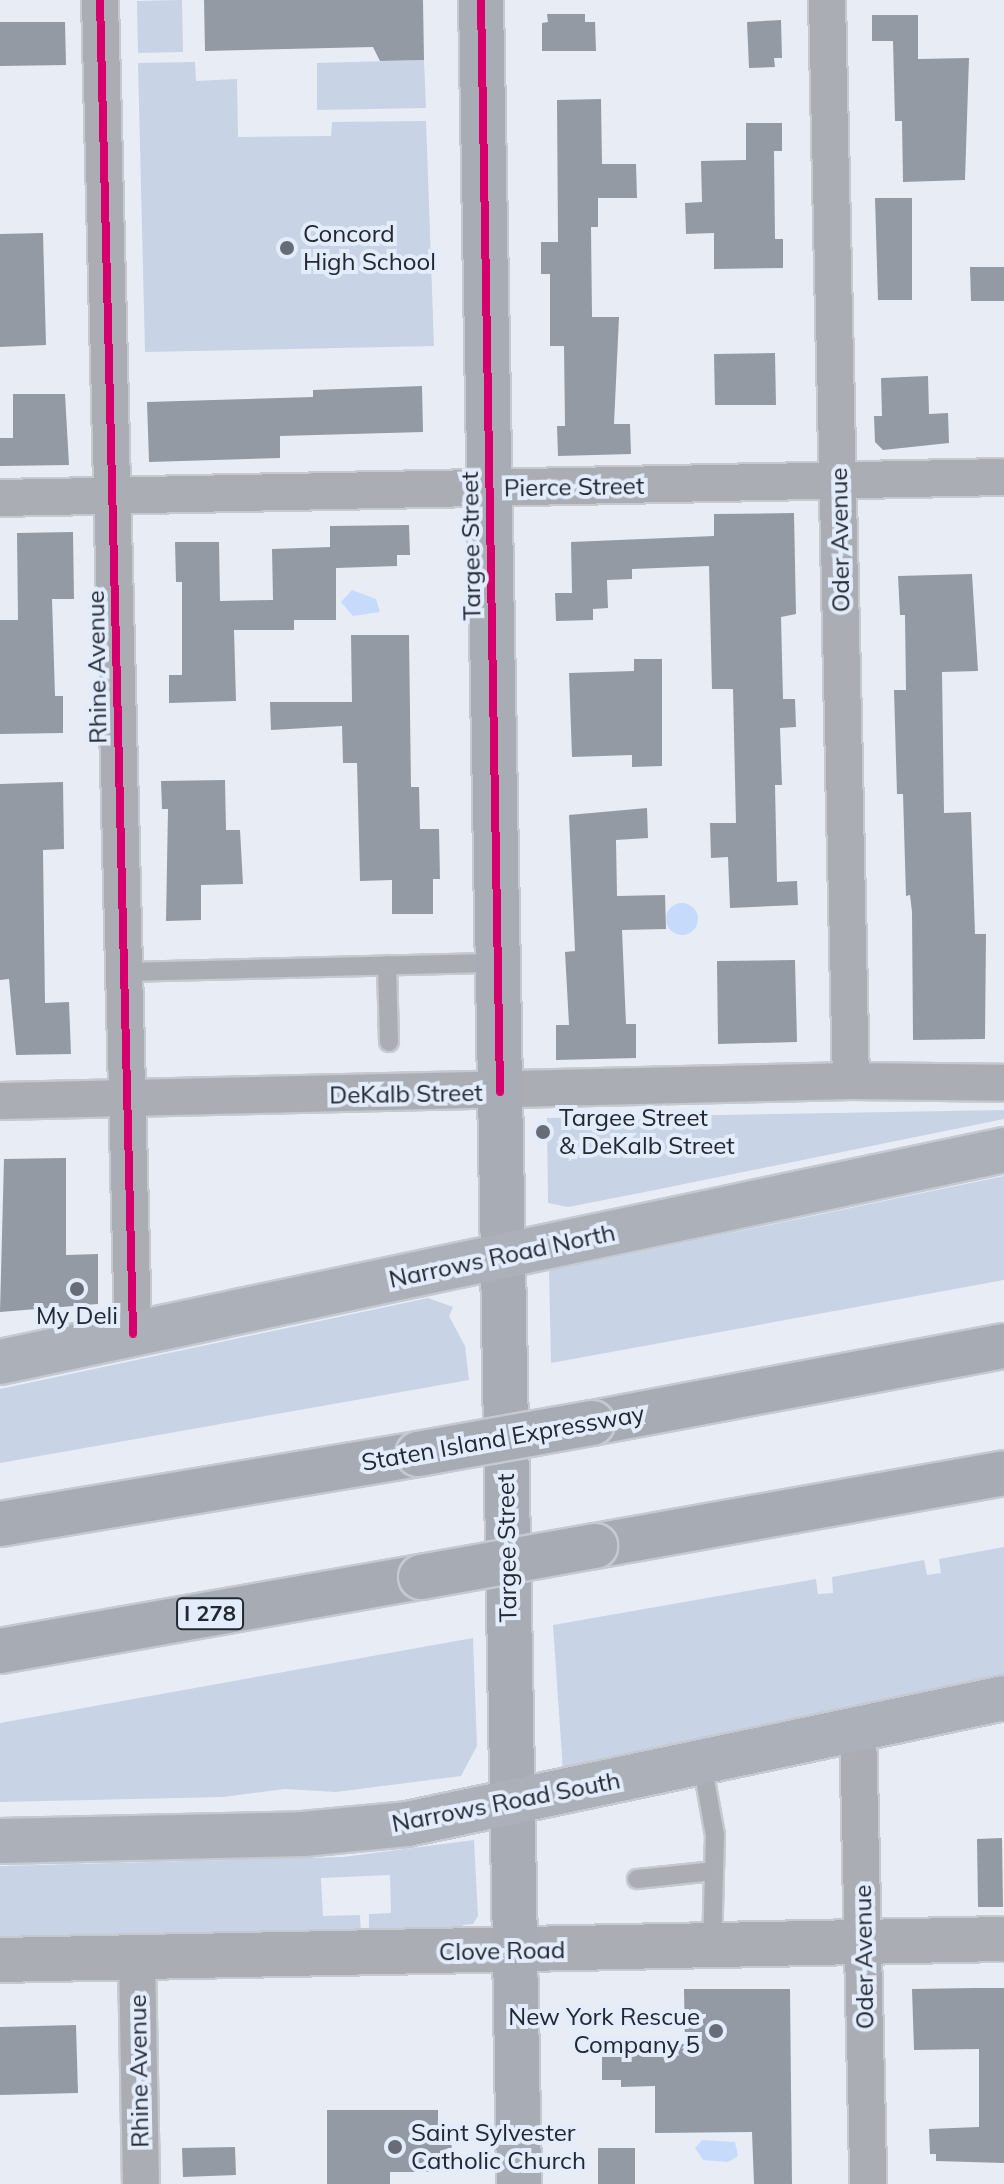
<!DOCTYPE html>
<html>
<head>
<meta charset="utf-8">
<style>
	body { margin:0 }
	#map { position:relative; width:1004px; height:2184px; overflow:hidden; background:#e8edf5; font-family:Mulish,sans-serif }
	div>[style] { position:absolute }
	[style*='--x'] { left:calc(var(--x)*1px); top:calc(var(--y)*1px); width:calc(var(--w)*1px); rotate:calc(var(--a)*1deg) }
	.green>* { inset:0; background:#c8d3e5 }
	.water>* { inset:0; background:#c6dbfc }
	.round { border-radius:50% }
	.building>* { inset:0; background:#939aa4 }
	.roads { filter:drop-shadow(2px 0 #c5cad1) drop-shadow(-2px 0 #c5cad1) drop-shadow(0 2px #c5cad1) drop-shadow(0 -2px #c5cad1) }
	.service>* { height:18px; margin:-9px; padding:0 9px; transform-origin:9px; border-radius:9px; background:#aaaeb4 }
	.minor>* { height:36px; margin:-18px; padding:0 18px; transform-origin:18px; border-radius:18px; background:#aaaeb4 }
	.tertiary>* { height:44px; margin:-22px; padding:0 22px; transform-origin:22px; border-radius:22px; background:#aaaeb4 }
	.secondary>* { height:44px; margin:-22px; padding:0 22px; transform-origin:22px; border-radius:22px; background:#a8adb5 }
	.primary>* { height:44px; margin:-22px; padding:0 22px; transform-origin:22px; border-radius:22px; background:#acb1b9 }
	.motorway>* { height:44px; margin:-22px; padding:0 22px; transform-origin:22px; border-radius:22px; background:#a7acb4 }
	.bridges { filter:drop-shadow(2px 0 #c5cad1) drop-shadow(-2px 0 #c5cad1) drop-shadow(0 2px #c5cad1) drop-shadow(0 -2px #c5cad1) }
	.motorway-bridge>* { height:44px; margin:-22px; padding:0 22px; transform-origin:22px; border-radius:22px; background:#a7acb4 }
	.cycleway>* { height:8px; margin:-4px; padding:0 4px; transform-origin:4px; border-radius:4px; background:#d6006c }
	.dots>* { width:22px; height:22px; translate:-50% -50%; box-sizing:border-box; border:4px solid #e2ecfb; border-radius:50% }
	span { translate:-50% -50%; white-space:nowrap; text-align:center; line-height:1.15; -webkit-text-stroke:8px #e2ecfb; paint-order:stroke }
	.shield-label span { padding:2px 6px; background:#e2ecfb; border:2px solid; border-radius:6px; -webkit-text-stroke-width:0 }
	.shield-label { font-size:22px; color:#222731; font-weight:700 }
	.poi-label { font-size:24px; color:#222731 }
	.left { translate:0 -50%; text-align:left }
	.right { translate:-100% -50%; text-align:right }
	.street-label { font-size:24px; color:#222731 }
</style>
</head>
<body>
<div id="map">
	<div class="green">
		<div style="clip-path:polygon(182px 0,183px 52px,138px 53px,137px 1px)"></div>
		<div style="clip-path:polygon(424px 60px,426px 108px,317px 110px,317px 63px)"></div>
		<div style="clip-path:polygon(195px 62px,196px 81px,237px 79px,238px 137px,331px 136px,332px 122px,426px 121px,434px 346px,145px 352px,138px 63px)"></div>
		<div style="clip-path:polygon(1004px 1110px,1004px 1119px,655px 1190px,568px 1207px,548px 1203px,547px 1118px)"></div>
		<div style="clip-path:polygon(1004px 1176px,1004px 1280px,551px 1363px,549px 1271px)"></div>
		<div style="clip-path:polygon(428px 1298px,453px 1307px,449px 1316px,465px 1346px,469px 1380px,0 1463px,0 1389px)"></div>
		<div style="clip-path:polygon(1004px 1547px,1004px 1679px,563px 1771px,553px 1625px,816px 1579px,818px 1594px,833px 1593px,832px 1577px,924px 1560px,927px 1575px,941px 1573px,939px 1559px)"></div>
		<div style="clip-path:polygon(473px 1638px,477px 1746px,461px 1776px,336px 1792px,285px 1789px,223px 1797px,0 1802px,0 1723px)"></div>
		<div style="clip-path:polygon(474px 1840px,478px 1916px,473px 1924px,463px 1925px,464px 1932px,369px 1935px,369px 1914px,391px 1913px,390px 1875px,321px 1878px,323px 1916px,360px 1915px,361px 1935px,0 1944px,0 1866px,343px 1857px)"></div>
	</div>
	<div class="water">
		<div style="clip-path:polygon(352px 590px,376px 599px,380px 612px,353px 616px,341px 602px)"></div>
		<div class="round" style="left:666px;top:903px;width:32px;height:32px"></div>
		<div style="clip-path:polygon(702px 2140px,735px 2142px,738px 2156px,728px 2162px,703px 2160px,695px 2148px)"></div>
	</div>
	<div class="building">
		<div style="clip-path:polygon(204px 0,423px 0,424px 60px,380px 61px,373px 47px,205px 51px)"></div>
		<div style="clip-path:polygon(547px 14px,585px 14px,585px 22px,595px 22px,596px 51px,542px 51px,542px 23px,548px 22px)"></div>
		<div style="clip-path:polygon(872px 15px,918px 15px,918px 59px,969px 58px,965px 180px,903px 182px,902px 121px,895px 121px,893px 41px,872px 41px)"></div>
		<div style="clip-path:polygon(781px 20px,782px 58px,774px 58px,775px 67px,749px 68px,747px 22px)"></div>
		<div style="clip-path:polygon(0 22px,65px 22px,66px 65px,0 66px)"></div>
		<div style="clip-path:polygon(601px 99px,602px 164px,636px 164px,637px 198px,598px 198px,598px 227px,591px 227px,592px 317px,619px 317px,614px 424px,630px 424px,631px 454px,558px 456px,557px 426px,565px 426px,564px 346px,550px 346px,550px 274px,541px 274px,541px 242px,558px 242px,557px 100px)"></div>
		<div style="clip-path:polygon(746px 123px,782px 123px,782px 151px,774px 151px,775px 239px,783px 239px,783px 268px,714px 269px,714px 233px,686px 234px,685px 203px,702px 202px,701px 161px,746px 160px)"></div>
		<div style="clip-path:polygon(875px 198px,912px 198px,912px 300px,878px 300px)"></div>
		<div style="clip-path:polygon(43px 233px,46px 345px,0 347px,0 234px)"></div>
		<div style="clip-path:polygon(970px 267px,1004px 267px,1004px 301px,971px 301px)"></div>
		<div style="clip-path:polygon(775px 353px,776px 405px,715px 405px,714px 354px)"></div>
		<div style="clip-path:polygon(928px 376px,929px 414px,948px 413px,949px 443px,883px 450px,875px 442px,874px 416px,882px 416px,881px 378px)"></div>
		<div style="clip-path:polygon(422px 386px,423px 432px,280px 436px,280px 458px,149px 462px,147px 402px,313px 397px,313px 390px)"></div>
		<div style="clip-path:polygon(13px 394px,65px 394px,69px 465px,0 466px,0 438px,13px 438px)"></div>
		<div style="clip-path:polygon(794px 513px,796px 614px,781px 617px,783px 699px,795px 699px,796px 727px,780px 728px,782px 785px,775px 785px,777px 882px,797px 881px,798px 905px,730px 908px,728px 857px,711px 858px,710px 823px,736px 823px,733px 689px,712px 689px,709px 566px,632px 569px,632px 579px,607px 580px,608px 608px,593px 609px,593px 620px,556px 621px,555px 593px,572px 593px,571px 542px,714px 536px,714px 514px)"></div>
		<div style="clip-path:polygon(409px 525px,410px 555px,397px 555px,397px 566px,336px 568px,336px 620px,294px 620px,294px 630px,234px 630px,236px 701px,169px 703px,169px 675px,182px 675px,182px 582px,176px 582px,175px 542px,219px 542px,220px 601px,273px 600px,272px 549px,330px 547px,330px 526px)"></div>
		<div style="clip-path:polygon(73px 532px,74px 599px,52px 599px,55px 696px,63px 696px,63px 733px,0 734px,0 620px,18px 620px,17px 533px)"></div>
		<div style="clip-path:polygon(972px 574px,978px 671px,942px 672px,944px 813px,971px 812px,975px 934px,986px 934px,985px 1039px,913px 1040px,912px 912px,910px 895px,906px 896px,903px 794px,897px 794px,894px 690px,906px 690px,905px 615px,900px 615px,898px 576px)"></div>
		<div style="clip-path:polygon(351px 635px,409px 635px,411px 787px,419px 787px,420px 829px,439px 829px,440px 879px,433px 879px,433px 914px,392px 914px,392px 880px,360px 881px,357px 763px,343px 763px,342px 726px,271px 730px,270px 702px,352px 702px)"></div>
		<div style="clip-path:polygon(634px 659px,662px 659px,662px 766px,632px 767px,632px 755px,572px 757px,569px 673px,634px 671px)"></div>
		<div style="clip-path:polygon(225px 780px,226px 830px,240px 830px,243px 884px,201px 885px,201px 920px,166px 921px,168px 809px,162px 809px,161px 781px)"></div>
		<div style="clip-path:polygon(63px 782px,64px 849px,43px 850px,45px 1003px,69px 1002px,71px 1054px,16px 1055px,9px 979px,0 980px,0 784px)"></div>
		<div style="clip-path:polygon(647px 808px,648px 838px,616px 840px,617px 896px,665px 895px,666px 929px,622px 930px,626px 1024px,636px 1024px,636px 1058px,556px 1060px,556px 1025px,569px 1025px,565px 952px,575px 951px,569px 815px)"></div>
		<div style="clip-path:polygon(795px 960px,797px 1042px,718px 1044px,717px 961px)"></div>
		<div style="clip-path:polygon(66px 1158px,66px 1255px,98px 1254px,98px 1304px,0 1312px,4px 1159px)"></div>
		<div style="clip-path:polygon(1002px 1838px,1003px 1907px,978px 1907px,977px 1839px)"></div>
		<div style="clip-path:polygon(974px 1988px,1004px 1988px,1004px 2163px,936px 2161px,936px 2154px,930px 2154px,929px 2129px,979px 2127px,979px 2049px,914px 2050px,912px 1989px)"></div>
		<div style="clip-path:polygon(684px 1989px,790px 1989px,792px 2184px,754px 2184px,752px 2132px,655px 2133px,655px 2086px,621px 2087px,621px 2080px,602px 2080px,602px 2045px,685px 2044px)"></div>
		<div style="clip-path:polygon(76px 2025px,78px 2093px,0 2095px,0 2027px)"></div>
		<div style="clip-path:polygon(327px 2110px,438px 2110px,438px 2133px,452px 2133px,451px 2165px,436px 2165px,437px 2172px,390px 2172px,390px 2184px,327px 2184px)"></div>
		<div style="clip-path:polygon(235px 2147px,236px 2175px,183px 2177px,182px 2148px)"></div>
		<div style="clip-path:polygon(598px 2148px,635px 2148px,635px 2184px,598px 2184px)"></div>
	</div>
	<div class="roads">
		<div class="service">
			<div style="--x:387;--y:965;--w:77;--a:88.5"></div>
			<div style="--x:124;--y:972;--w:375;--a:-1.4"></div>
			<div style="--x:702;--y:1763;--w:73;--a:79.8"></div>
			<div style="--x:715;--y:1835;--w:112;--a:91.5"></div>
			<div style="--x:637;--y:1879;--w:77;--a:-5.9"></div>
		</div>
		<div class="minor">
			<div style="--x:100;--y:0;--w:1334;--a:88.58"></div>
			<div style="--x:827;--y:0;--w:1081;--a:88.73"></div>
			<div style="--x:0;--y:498;--w:1004;--a:-1.2"></div>
			<div style="--x:0;--y:1101;--w:851;--a:-1.35"></div>
			<div style="--x:851;--y:1081;--w:153;--a:0.7"></div>
			<div style="--x:858;--y:1729;--w:455;--a:88.7"></div>
			<div style="--x:137;--y:1957;--w:227;--a:89"></div>
		</div>
		<div class="tertiary">
			<div style="--x:0;--y:1960;--w:1004;--a:-1.2"></div>
		</div>
		<div class="secondary">
			<div style="--x:481;--y:0;--w:2184;--a:89"></div>
		</div>
		<div class="primary">
			<div style="--x:0;--y:1362;--w:1026;--a:-11.92"></div>
			<div style="--x:0;--y:1841;--w:303;--a:-1.3"></div>
			<div style="--x:303;--y:1834;--w:104;--a:-5.5"></div>
			<div style="--x:407;--y:1824;--w:610;--a:-11.92"></div>
		</div>
		<div class="motorway">
			<div style="--x:592;--y:1423;--w:419;--a:-10.6"></div>
			<div style="--x:0;--y:1524;--w:424;--a:-9.5"></div>
			<div style="--x:595;--y:1546;--w:415;--a:-10.1"></div>
			<div style="--x:0;--y:1651;--w:427;--a:-10"></div>
		</div>
	</div>
	<div class="bridges">
		<div class="motorway-bridge">
			<div style="--x:418;--y:1454;--w:177;--a:-10.1"></div>
			<div style="--x:421;--y:1577;--w:177;--a:-10.1"></div>
		</div>
	</div>
	<div class="cycleway">
		<div style="--x:100;--y:0;--w:1334;--a:88.58"></div>
		<div style="--x:481;--y:0;--w:1092;--a:89"></div>
	</div>
	<div class="dots">
		<div style="left:287px;top:248px;background:#676c76"></div>
		<div style="left:543px;top:1132px;background:#676c76"></div>
		<div style="left:77px;top:1289px;background:#676c76"></div>
		<div style="left:716px;top:2031px;background:#676c76"></div>
		<div style="left:395px;top:2147px;background:#676c76"></div>
	</div>
	<div class="shield-label">
		<span style="left:210px;top:1614px">I 278</span>
	</div>
	<div class="poi-label">
		<span class="left" style="left:303px;top:248px">Concord<br>High School</span>
		<span class="left" style="left:559px;top:1132px">Targee Street<br>&amp; DeKalb Street</span>
		<span style="left:77px;top:1316px">My Deli</span>
		<span class="right" style="left:700px;top:2031px">New York Rescue<br>Company 5</span>
		<span class="left" style="left:411px;top:2147px">Saint Sylvester<br>Catholic Church</span>
	</div>
	<div class="street-label">
		<span style="left:574px;top:487px;rotate:-1deg">Pierce Street</span>
		<span style="left:840px;top:540px;rotate:-91deg">Oder Avenue</span>
		<span style="left:471px;top:546px;rotate:-91deg">Targee Street</span>
		<span style="left:97px;top:667px;rotate:-91deg">Rhine Avenue</span>
		<span style="left:406px;top:1094px;rotate:-1deg">DeKalb Street</span>
		<span style="left:502px;top:1256px;rotate:-12deg">Narrows Road North</span>
		<span style="left:503px;top:1438px;rotate:-10deg">Staten Island Expressway</span>
		<span style="left:507px;top:1548px;rotate:-91deg">Targee Street</span>
		<span style="left:506px;top:1802px;rotate:-11deg">Narrows Road South</span>
		<span style="left:502px;top:1951px;rotate:-1deg">Clove Road</span>
		<span style="left:864px;top:1957px;rotate:-91deg">Oder Avenue</span>
		<span style="left:139px;top:2071px;rotate:-91deg">Rhine Avenue</span>
	</div>
</div>
</body>
</html>
